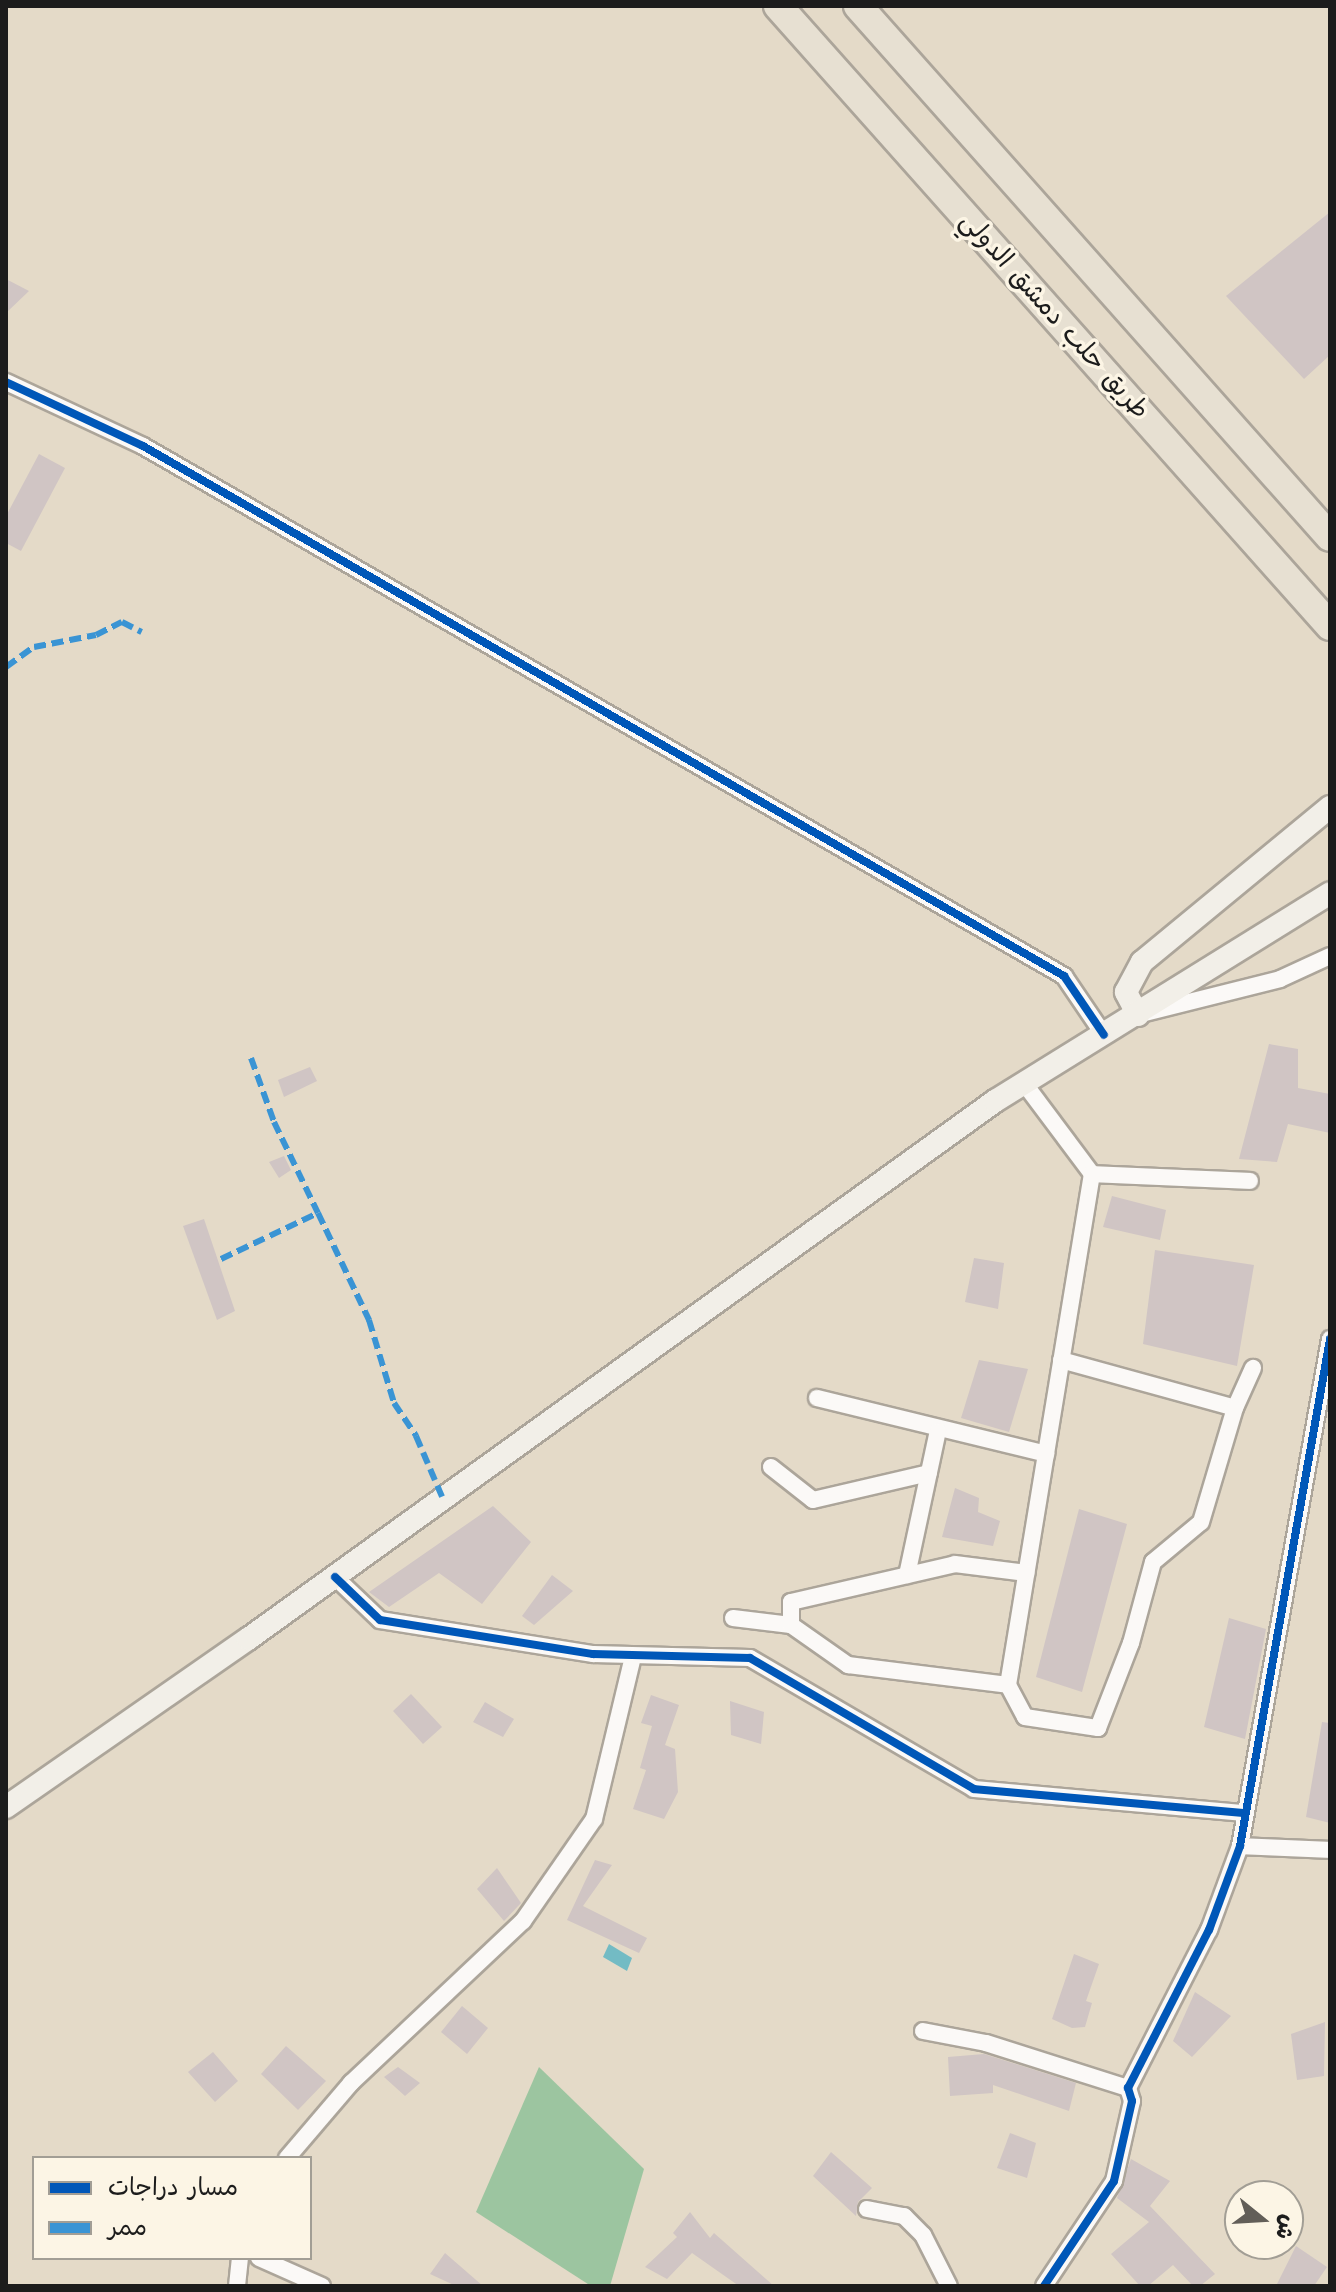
<!DOCTYPE html>
<html>
<head>
<meta charset="utf-8">
<style>
	body { margin:0 }
	#map { position:relative; width:1336px; height:2292px; overflow:hidden; background:#e4dac8; font-family:"Architects Daughter","Playpen Sans Arabic",sans-serif }
	div>[style] { position:absolute }
	[style*='--x'] { left:calc(var(--x)*1px); top:calc(var(--y)*1px); width:calc(var(--w)*1px); rotate:calc(var(--a)*1deg) }
	.forest>* { inset:0; background:#9cc5a0 }
	.water>* { inset:0; background:#73bbc4 }
	.building>* { inset:0; background:#d0c5c4 }
	.roads { filter:drop-shadow(2px 0 #aca59a) drop-shadow(-2px 0 #aca59a) drop-shadow(0 2px #aca59a) drop-shadow(0 -2px #aca59a) }
	.street>* { height:16px; margin:-8px; padding:0 8px; transform-origin:8px; border-radius:8px; background:#fbf9f7 }
	.secondary>* { height:22px; margin:-11px; padding:0 11px; transform-origin:11px; border-radius:11px; background:#f2efe8 }
	.highway>* { height:28px; margin:-14px; padding:0 14px; transform-origin:14px; border-radius:14px; background:#e7e0d2 }
	.quiet>* { height:6px; margin-top:-3px; transform-origin:0; background:repeating-linear-gradient(90deg,#3a94d4 0 12px,transparent 0 18px) }
	.cycleway>* { height:8px; margin:-4px; padding:0 4px; transform-origin:4px; border-radius:4px; background:#0057b8 }
	span { translate:-50% -50%; white-space:nowrap; text-align:center; line-height:1.15; -webkit-text-stroke:7px #fcf5e5; paint-order:stroke }
	.street-label { font-size:26px; color:#1c1c1c }
	.frame { position:absolute; inset:0; border:8px solid #1c1c1c; pointer-events:none }
	.legend { position:absolute; left:32px; top:2156px; width:280px; height:104px; box-sizing:border-box; background:#fcf5e5; border:2px solid #a29e95; margin:0; padding:10px 14px; list-style:none; font-size:24px; color:#1c1c1c }
	.legend li { display:flex; align-items:center; gap:16px; height:40px }
	.legend b { width:40px; border:2px solid #a29e95 }
	.north { position:absolute; left:1224px; top:2180px; width:80px; height:80px; box-sizing:border-box; background:#fcf5e5; border:2px solid #a29e95; border-radius:50%; rotate:108deg; font-size:22px; font-weight:700; line-height:32px; text-align:center; color:#1c1c1c }
	.north::after { content:''; display:block; margin:auto; width:28px; height:36px; background:#625e58; clip-path:polygon(50% 0,100% 100%,50% 72%,0 100%) }
</style>
</head>
<body>
<div id="map">
	<div class="forest">
		<div style="clip-path:polygon(539px 2067px,644px 2169px,610px 2286px,591px 2286px,476px 2212px)"></div>
	</div>
	<div class="water">
		<div style="clip-path:polygon(609px 1944px,632px 1958px,627px 1971px,603px 1957px)"></div>
	</div>
	<div class="building">
		<div style="clip-path:polygon(1330px 212px,1330px 355px,1304px 379px,1226px 296px)"></div>
		<div style="clip-path:polygon(6px 279px,29px 291px,6px 313px)"></div>
		<div style="clip-path:polygon(39px 454px,65px 468px,21px 551px,6px 543px,6px 516px)"></div>
		<div style="clip-path:polygon(1269px 1044px,1298px 1049px,1298px 1088px,1330px 1094px,1330px 1133px,1288px 1124px,1277px 1162px,1239px 1159px)"></div>
		<div style="clip-path:polygon(310px 1067px,317px 1081px,284px 1097px,278px 1080px)"></div>
		<div style="clip-path:polygon(284px 1156px,291px 1170px,279px 1178px,269px 1162px)"></div>
		<div style="clip-path:polygon(1112px 1196px,1166px 1210px,1160px 1240px,1103px 1227px)"></div>
		<div style="clip-path:polygon(204px 1219px,235px 1311px,217px 1320px,183px 1226px)"></div>
		<div style="clip-path:polygon(1155px 1250px,1254px 1265px,1237px 1366px,1143px 1344px)"></div>
		<div style="clip-path:polygon(974px 1258px,1004px 1263px,998px 1309px,965px 1302px)"></div>
		<div style="clip-path:polygon(979px 1360px,1028px 1369px,1009px 1432px,961px 1418px)"></div>
		<div style="clip-path:polygon(955px 1488px,979px 1498px,978px 1512px,1000px 1521px,993px 1546px,942px 1537px)"></div>
		<div style="clip-path:polygon(493px 1506px,531px 1542px,482px 1604px,439px 1573px,389px 1607px,369px 1592px)"></div>
		<div style="clip-path:polygon(1079px 1509px,1127px 1524px,1082px 1692px,1036px 1677px)"></div>
		<div style="clip-path:polygon(552px 1575px,573px 1591px,534px 1625px,522px 1616px)"></div>
		<div style="clip-path:polygon(1229px 1618px,1266px 1629px,1245px 1739px,1204px 1727px)"></div>
		<div style="clip-path:polygon(411px 1694px,442px 1727px,423px 1744px,393px 1711px)"></div>
		<div style="clip-path:polygon(651px 1695px,679px 1705px,665px 1745px,675px 1749px,678px 1792px,664px 1819px,633px 1809px,646px 1770px,640px 1768px,652px 1726px,641px 1723px)"></div>
		<div style="clip-path:polygon(730px 1701px,764px 1712px,761px 1744px,731px 1735px)"></div>
		<div style="clip-path:polygon(485px 1702px,514px 1719px,503px 1737px,473px 1722px)"></div>
		<div style="clip-path:polygon(1322px 1722px,1330px 1723px,1330px 1823px,1306px 1817px)"></div>
		<div style="clip-path:polygon(595px 1860px,612px 1865px,583px 1906px,647px 1938px,639px 1953px,567px 1920px)"></div>
		<div style="clip-path:polygon(497px 1868px,521px 1903px,504px 1921px,477px 1889px)"></div>
		<div style="clip-path:polygon(1074px 1954px,1099px 1964px,1086px 2001px,1092px 2003px,1085px 2027px,1072px 2028px,1052px 2019px)"></div>
		<div style="clip-path:polygon(1195px 1992px,1231px 2016px,1192px 2057px,1173px 2041px)"></div>
		<div style="clip-path:polygon(462px 2006px,488px 2028px,467px 2054px,441px 2032px)"></div>
		<div style="clip-path:polygon(1325px 2022px,1324px 2076px,1297px 2080px,1291px 2034px)"></div>
		<div style="clip-path:polygon(286px 2046px,326px 2081px,298px 2110px,261px 2074px)"></div>
		<div style="clip-path:polygon(213px 2052px,238px 2081px,215px 2102px,188px 2072px)"></div>
		<div style="clip-path:polygon(984px 2054px,1076px 2083px,1069px 2111px,993px 2085px,993px 2093px,950px 2096px,948px 2057px)"></div>
		<div style="clip-path:polygon(398px 2067px,420px 2083px,405px 2096px,384px 2077px)"></div>
		<div style="clip-path:polygon(1010px 2133px,1036px 2143px,1027px 2178px,997px 2168px)"></div>
		<div style="clip-path:polygon(831px 2152px,872px 2188px,858px 2202px,856px 2216px,813px 2176px)"></div>
		<div style="clip-path:polygon(1131px 2159px,1170px 2181px,1150px 2206px,1215px 2274px,1200px 2286px,1193px 2286px,1173px 2265px,1148px 2286px,1140px 2286px,1111px 2254px,1149px 2222px,1117px 2198px)"></div>
		<div style="clip-path:polygon(690px 2212px,710px 2238px,714px 2233px,774px 2286px,739px 2286px,692px 2253px,667px 2279px,645px 2267px,677px 2237px,673px 2233px)"></div>
		<div style="clip-path:polygon(1296px 2246px,1327px 2267px,1314px 2286px,1276px 2286px)"></div>
		<div style="clip-path:polygon(445px 2253px,483px 2286px,456px 2286px,430px 2274px)"></div>
	</div>
	<div class="roads">
		<div class="street">
			<div style="--x:6;--y:382;--w:151;--a:25"></div>
			<div style="--x:143;--y:446;--w:1063;--a:29.92"></div>
			<div style="--x:1064;--y:976;--w:71;--a:55.9"></div>
			<div style="--x:1145;--y:1013;--w:139;--a:-14.1"></div>
			<div style="--x:1280;--y:979;--w:55;--a:-24.7"></div>
			<div style="--x:1024;--y:1083;--w:114;--a:53.2"></div>
			<div style="--x:1092;--y:1174;--w:158;--a:2.5"></div>
			<div style="--x:1061;--y:1360;--w:180;--a:15.4"></div>
			<div style="--x:1235;--y:1408;--w:44;--a:-65.8"></div>
			<div style="--x:817;--y:1398;--w:236;--a:13.7"></div>
			<div style="--x:771;--y:1467;--w:53;--a:38.2"></div>
			<div style="--x:813;--y:1500;--w:119;--a:-13.1"></div>
			<div style="--x:907;--y:1575;--w:147;--a:-77.9"></div>
			<div style="--x:335;--y:1577;--w:62;--a:43.7"></div>
			<div style="--x:380;--y:1620;--w:216;--a:9.1"></div>
			<div style="--x:593;--y:1654;--w:157;--a:1.5"></div>
			<div style="--x:750;--y:1658;--w:259;--a:30.3"></div>
			<div style="--x:974;--y:1789;--w:272;--a:5.1"></div>
			<div style="--x:733;--y:1618;--w:58;--a:6.9"></div>
			<div style="--x:791;--y:1625;--w:70;--a:35.1"></div>
			<div style="--x:848;--y:1665;--w:161;--a:7.1"></div>
			<div style="--x:1008;--y:1685;--w:518;--a:-80.67"></div>
			<div style="--x:791;--y:1625;--w:23;--a:-90"></div>
			<div style="--x:791;--y:1602;--w:168;--a:-13"></div>
			<div style="--x:955;--y:1564;--w:72;--a:7.2"></div>
			<div style="--x:1008;--y:1685;--w:36;--a:62"></div>
			<div style="--x:1025;--y:1717;--w:74;--a:8.6"></div>
			<div style="--x:1098;--y:1728;--w:91;--a:-68.8"></div>
			<div style="--x:1131;--y:1643;--w:84;--a:-74.8"></div>
			<div style="--x:1153;--y:1562;--w:62;--a:-39.8"></div>
			<div style="--x:1201;--y:1522;--w:119;--a:-73.4"></div>
			<div style="--x:1240;--y:1846;--w:90;--a:2.5"></div>
			<div style="--x:923;--y:2031;--w:64;--a:10.8"></div>
			<div style="--x:986;--y:2043;--w:149;--a:17.6"></div>
			<div style="--x:287;--y:2158;--w:99;--a:-49.5"></div>
			<div style="--x:351;--y:2083;--w:236;--a:-43.3"></div>
			<div style="--x:523;--y:1921;--w:124;--a:-55.2"></div>
			<div style="--x:594;--y:1819;--w:167;--a:-76.5"></div>
			<div style="--x:867;--y:2209;--w:38;--a:11"></div>
			<div style="--x:904;--y:2216;--w:27;--a:45"></div>
			<div style="--x:923;--y:2235;--w:57;--a:63"></div>
			<div style="--x:259;--y:2258;--w:69;--a:24"></div>
			<div style="--x:237;--y:2286;--w:28;--a:-84"></div>
			<div style="--x:1044;--y:2286;--w:126;--a:-56.3"></div>
			<div style="--x:1114;--y:2181;--w:82;--a:-77.3"></div>
			<div style="--x:1132;--y:2101;--w:14;--a:-107"></div>
			<div style="--x:1128;--y:2088;--w:178;--a:-62.9"></div>
			<div style="--x:1209;--y:1930;--w:90;--a:-69.7"></div>
			<div style="--x:1240;--y:1846;--w:515;--a:-79.93"></div>
		</div>
		<div class="secondary">
			<div style="--x:1138;--y:1015;--w:26;--a:-118"></div>
			<div style="--x:1126;--y:992;--w:34;--a:-62"></div>
			<div style="--x:1142;--y:962;--w:244;--a:-39.5"></div>
			<div style="--x:6;--y:1807;--w:295;--a:-34.8"></div>
			<div style="--x:248;--y:1639;--w:921;--a:-35.76"></div>
			<div style="--x:995;--y:1101;--w:394;--a:-31.8"></div>
		</div>
		<div class="highway">
			<div style="--x:778;--y:6;--w:830;--a:48.32"></div>
			<div style="--x:858;--y:6;--w:710;--a:48.37"></div>
		</div>
	</div>
	<div class="quiet">
		<div style="--x:6;--y:667;--w:34;--a:-36"></div>
		<div style="--x:34;--y:647;--w:63;--a:-11"></div>
		<div style="--x:96;--y:635;--w:29;--a:-27"></div>
		<div style="--x:122;--y:622;--w:22;--a:27"></div>
		<div style="--x:251;--y:1058;--w:68;--a:70.2"></div>
		<div style="--x:274;--y:1122;--w:101;--a:64.2"></div>
		<div style="--x:221;--y:1259;--w:107;--a:-25.4"></div>
		<div style="--x:318;--y:1213;--w:119;--a:64.5"></div>
		<div style="--x:369;--y:1320;--w:87;--a:73.2"></div>
		<div style="--x:394;--y:1403;--w:40;--a:56"></div>
		<div style="--x:416;--y:1436;--w:69;--a:66.8"></div>
	</div>
	<div class="cycleway">
		<div style="--x:6;--y:382;--w:151;--a:25"></div>
		<div style="--x:143;--y:446;--w:1063;--a:29.92"></div>
		<div style="--x:1064;--y:976;--w:71;--a:55.9"></div>
		<div style="--x:335;--y:1577;--w:62;--a:43.7"></div>
		<div style="--x:380;--y:1620;--w:216;--a:9.1"></div>
		<div style="--x:593;--y:1654;--w:157;--a:1.5"></div>
		<div style="--x:750;--y:1658;--w:259;--a:30.3"></div>
		<div style="--x:974;--y:1789;--w:272;--a:5.1"></div>
		<div style="--x:1044;--y:2286;--w:126;--a:-56.3"></div>
		<div style="--x:1114;--y:2181;--w:82;--a:-77.3"></div>
		<div style="--x:1132;--y:2101;--w:14;--a:-107"></div>
		<div style="--x:1128;--y:2088;--w:178;--a:-62.9"></div>
		<div style="--x:1209;--y:1930;--w:90;--a:-69.7"></div>
		<div style="--x:1240;--y:1846;--w:515;--a:-79.93"></div>
	</div>
	<div class="street-label">
		<span style="left:1054px;top:316px;rotate:48deg">طريق حلب دمشق الدولي</span>
	</div>
	<div class="frame"></div>
	<ul class="legend">
	<li><b style="height:10px;background:#0057b8"></b>مسار دراجات</li>
	<li><b style="height:10px;background:#3a94d4"></b>ممر</li>
	</ul>
	<div class="north">ش</div>
</div>
</body>
</html>
